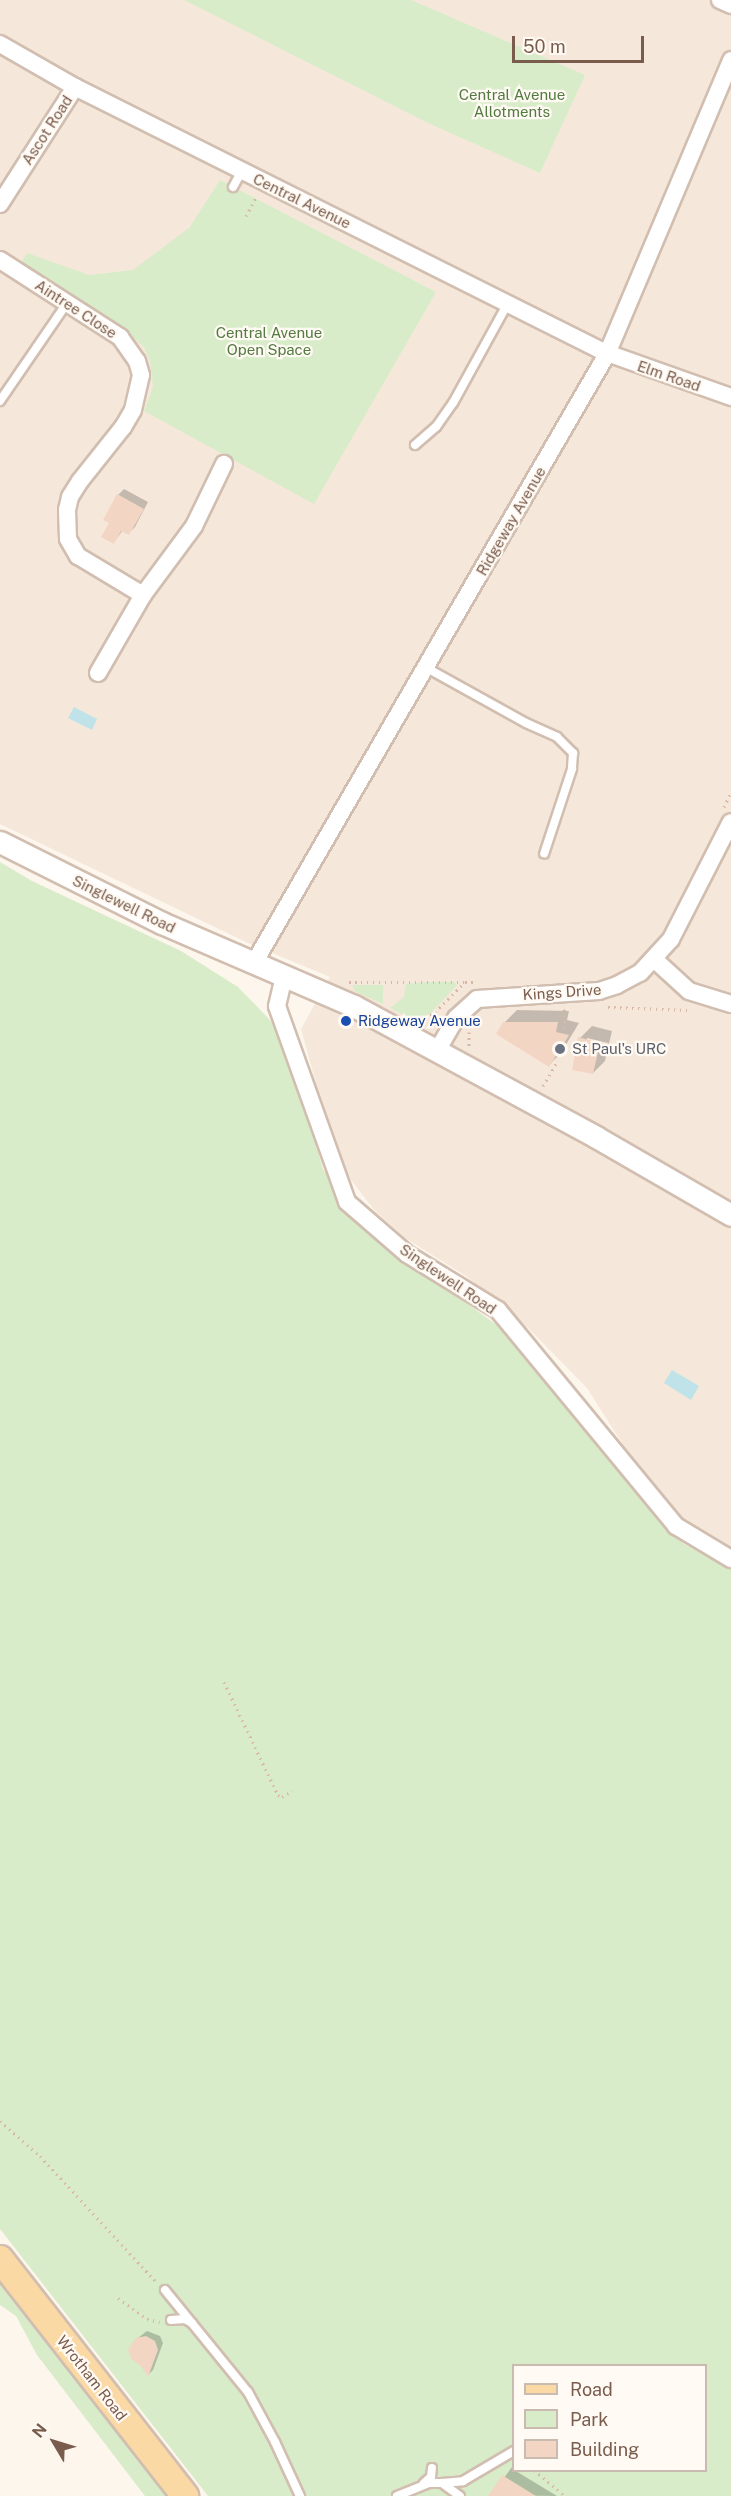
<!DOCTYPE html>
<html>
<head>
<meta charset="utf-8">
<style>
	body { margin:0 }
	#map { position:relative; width:731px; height:2496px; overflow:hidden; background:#fdf6ec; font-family:"Public Sans",sans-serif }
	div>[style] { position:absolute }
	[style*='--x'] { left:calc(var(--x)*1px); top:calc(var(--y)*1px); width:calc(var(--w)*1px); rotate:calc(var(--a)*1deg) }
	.residential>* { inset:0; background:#f5e8da }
	.green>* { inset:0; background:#d8ecc9 }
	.water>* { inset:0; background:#bfe3e8 }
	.shadow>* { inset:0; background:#0003 }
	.building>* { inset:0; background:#f3d5c3 }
	.path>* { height:3px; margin-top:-1.5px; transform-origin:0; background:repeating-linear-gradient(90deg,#d9b8a5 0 1.5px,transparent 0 6px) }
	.roads { filter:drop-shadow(2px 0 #d1beb0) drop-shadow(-2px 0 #d1beb0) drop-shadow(0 2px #d1beb0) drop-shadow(0 -2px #d1beb0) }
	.service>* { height:8px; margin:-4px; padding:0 4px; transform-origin:4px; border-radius:4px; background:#fff }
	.minor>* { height:16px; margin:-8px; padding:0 8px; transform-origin:8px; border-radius:8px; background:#fff }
	.tertiary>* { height:21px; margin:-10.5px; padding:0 10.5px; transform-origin:10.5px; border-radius:10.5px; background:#fff }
	.primary>* { height:26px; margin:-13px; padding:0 13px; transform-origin:13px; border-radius:13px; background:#fbd9a5 }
	.dots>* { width:16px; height:16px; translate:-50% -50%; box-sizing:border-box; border:3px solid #fffaf3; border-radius:50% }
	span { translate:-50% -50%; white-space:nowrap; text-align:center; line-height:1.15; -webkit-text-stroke:4.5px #fffaf3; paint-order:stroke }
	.park-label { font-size:15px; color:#537a41 }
	.street-label { font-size:15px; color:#7a5c4d }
	.transit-label { font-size:15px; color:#164399 }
	.left { translate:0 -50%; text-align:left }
	.worship-label { font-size:15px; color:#5b616d }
	.legend { position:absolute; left:512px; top:2364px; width:195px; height:108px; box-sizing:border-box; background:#fffaf3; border:2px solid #cabbb1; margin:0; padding:8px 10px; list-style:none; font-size:18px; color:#7a5c4d }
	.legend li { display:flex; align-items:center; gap:12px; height:30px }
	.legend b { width:30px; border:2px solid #cabbb1 }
	.north { position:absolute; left:24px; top:2412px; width:60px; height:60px; -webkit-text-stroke:4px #fffaf3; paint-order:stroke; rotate:308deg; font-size:16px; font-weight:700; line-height:24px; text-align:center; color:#7a5c4d }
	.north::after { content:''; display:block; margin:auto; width:21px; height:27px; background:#7a5c4d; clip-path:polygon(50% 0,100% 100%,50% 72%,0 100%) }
	.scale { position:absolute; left:512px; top:36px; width:132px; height:27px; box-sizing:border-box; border:3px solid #7a5c4d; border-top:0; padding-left:8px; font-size:18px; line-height:21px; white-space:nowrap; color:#7a5c4d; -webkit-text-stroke:4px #fffaf3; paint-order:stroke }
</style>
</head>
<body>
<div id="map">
	<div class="residential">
		<div style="clip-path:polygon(0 0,731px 0,731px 1552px,709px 1540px,680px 1517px,637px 1467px,587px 1388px,529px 1329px,466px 1276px,405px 1238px,375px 1211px,351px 1180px,333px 1146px,301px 1029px,330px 977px,248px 943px,0 824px)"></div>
	</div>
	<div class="green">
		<div style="clip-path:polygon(184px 0,411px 0,585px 75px,540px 173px,428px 123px)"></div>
		<div style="clip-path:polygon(220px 180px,436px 292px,314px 504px,144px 411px,153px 387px,150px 361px,144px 347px,128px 333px,21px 263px,27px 253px,89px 275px,133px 270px,189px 228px)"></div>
		<div style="clip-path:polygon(evenodd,0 862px,32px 881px,181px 951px,238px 987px,269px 1019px,286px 1042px,323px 1169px,350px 1210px,406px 1259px,520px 1342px,660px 1523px,684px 1544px,731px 1569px,731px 2496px,208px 2496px,0 2229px,0 862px,514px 2366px,706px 2366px,706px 2470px,514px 2470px,514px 2366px)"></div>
		<div style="clip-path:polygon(428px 982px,454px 982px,457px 985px,431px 1013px,420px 1018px,411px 1019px,390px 1008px,404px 997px,406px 984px)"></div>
		<div style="clip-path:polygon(353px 985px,383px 985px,383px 1004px,354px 991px)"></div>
		<div style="clip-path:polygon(0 2281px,167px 2496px,145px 2496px,37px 2355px,16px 2316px,0 2305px)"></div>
	</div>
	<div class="water">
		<div style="clip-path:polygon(74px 707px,97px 719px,92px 730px,68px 718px)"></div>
		<div style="clip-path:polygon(672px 1370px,699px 1386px,691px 1400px,664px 1383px)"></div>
	</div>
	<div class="shadow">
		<div style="clip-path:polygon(124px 489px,148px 502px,135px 527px,129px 533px,123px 530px,114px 542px,111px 523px,118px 495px)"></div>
		<div style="clip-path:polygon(517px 1010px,569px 1011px,567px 1020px,579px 1023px,561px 1053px,549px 1065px,504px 1023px)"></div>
		<div style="clip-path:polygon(evenodd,592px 1026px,612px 1031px,605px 1061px,593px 1073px,580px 1038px,592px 1026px,587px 1038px,608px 1043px,607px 1046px,587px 1041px,587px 1038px)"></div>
		<div style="clip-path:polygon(147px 2331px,160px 2336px,163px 2343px,153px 2370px,148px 2375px,134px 2341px)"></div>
		<div style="clip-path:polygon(512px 2467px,514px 2470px,557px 2496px,491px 2495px)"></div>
	</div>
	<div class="building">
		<div style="clip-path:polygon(117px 494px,144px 509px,129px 535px,121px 531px,114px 544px,101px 537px,109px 523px,103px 520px)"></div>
		<div style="clip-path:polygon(503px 1022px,558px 1022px,556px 1032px,569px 1035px,549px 1067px,496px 1034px)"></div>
		<div style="clip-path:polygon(578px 1037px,600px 1043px,593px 1074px,572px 1070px)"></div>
		<div style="clip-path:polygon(146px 2336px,155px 2341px,158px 2350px,148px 2377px,141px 2366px,131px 2359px,128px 2350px,136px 2338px)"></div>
		<div style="clip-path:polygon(502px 2475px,536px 2496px,488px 2496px)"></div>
	</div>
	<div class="path">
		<div style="--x:246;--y:216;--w:21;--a:-62"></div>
		<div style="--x:724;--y:807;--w:17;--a:-65"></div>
		<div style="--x:349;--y:982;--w:116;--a:0"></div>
		<div style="--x:608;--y:1007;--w:80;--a:2.1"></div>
		<div style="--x:564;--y:1009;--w:23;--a:88"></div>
		<div style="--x:420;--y:1021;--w:17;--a:-31"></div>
		<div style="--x:435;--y:1012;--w:42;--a:-45"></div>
		<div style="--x:465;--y:982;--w:8;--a:0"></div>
		<div style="--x:469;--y:1032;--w:14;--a:90"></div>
		<div style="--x:543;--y:1086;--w:30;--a:-60"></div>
		<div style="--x:224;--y:1682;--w:125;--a:64.5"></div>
		<div style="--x:278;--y:1795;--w:4;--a:27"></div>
		<div style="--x:282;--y:1797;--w:12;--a:-31"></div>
		<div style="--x:0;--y:2121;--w:53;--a:41.2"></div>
		<div style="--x:40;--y:2156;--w:173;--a:47.3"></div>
		<div style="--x:118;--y:2298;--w:36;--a:36"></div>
		<div style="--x:147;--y:2319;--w:13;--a:13"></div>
		<div style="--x:534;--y:2470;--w:40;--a:40"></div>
	</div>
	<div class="roads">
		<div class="service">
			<div style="--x:233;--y:187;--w:18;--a:-61"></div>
			<div style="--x:0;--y:401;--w:119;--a:-55.6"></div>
			<div style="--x:415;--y:445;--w:28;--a:-41"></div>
			<div style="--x:436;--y:427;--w:29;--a:-55"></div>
			<div style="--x:453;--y:403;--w:114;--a:-61.2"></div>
			<div style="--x:425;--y:667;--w:115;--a:29"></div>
			<div style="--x:526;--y:723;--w:34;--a:24"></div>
			<div style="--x:557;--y:737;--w:23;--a:45"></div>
			<div style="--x:573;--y:753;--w:16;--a:94"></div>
			<div style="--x:572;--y:769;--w:89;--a:108.2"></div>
			<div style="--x:165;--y:2290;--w:132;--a:50.9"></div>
			<div style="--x:248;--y:2392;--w:57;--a:61.6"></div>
			<div style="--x:275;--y:2442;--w:60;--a:65.2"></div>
			<div style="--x:171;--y:2320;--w:14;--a:-4"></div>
			<div style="--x:185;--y:2319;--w:8;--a:30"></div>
			<div style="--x:424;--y:2483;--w:9;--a:-41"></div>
			<div style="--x:431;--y:2477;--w:9;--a:-84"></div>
			<div style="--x:442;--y:2483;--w:21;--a:-5"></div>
			<div style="--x:463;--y:2481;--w:59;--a:-30.5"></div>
			<div style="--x:397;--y:2496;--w:35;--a:-22"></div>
			<div style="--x:429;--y:2483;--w:13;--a:0"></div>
			<div style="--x:442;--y:2483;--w:22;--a:36"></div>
		</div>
		<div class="minor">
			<div style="--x:720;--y:0;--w:12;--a:24"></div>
			<div style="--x:0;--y:44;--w:86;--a:29.8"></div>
			<div style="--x:75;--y:87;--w:592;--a:26.61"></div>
			<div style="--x:604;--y:352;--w:135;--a:19.5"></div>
			<div style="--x:0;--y:204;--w:139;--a:-57.3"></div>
			<div style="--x:0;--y:260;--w:143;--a:32.7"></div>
			<div style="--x:120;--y:337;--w:29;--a:55"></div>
			<div style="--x:137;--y:361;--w:15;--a:74"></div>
			<div style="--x:141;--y:375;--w:36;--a:103"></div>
			<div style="--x:133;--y:410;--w:20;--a:120"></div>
			<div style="--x:123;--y:427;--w:69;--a:128.5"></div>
			<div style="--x:80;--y:481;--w:19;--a:122"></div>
			<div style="--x:70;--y:497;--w:13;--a:103"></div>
			<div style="--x:67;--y:510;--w:29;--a:88"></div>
			<div style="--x:68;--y:539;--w:20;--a:60"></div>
			<div style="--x:78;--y:556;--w:76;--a:31"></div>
			<div style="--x:143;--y:595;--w:90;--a:120"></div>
			<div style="--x:143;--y:595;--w:86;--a:-53.5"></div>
			<div style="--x:194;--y:526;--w:69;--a:-64.2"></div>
			<div style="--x:655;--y:960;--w:46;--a:42.4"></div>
			<div style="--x:689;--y:991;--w:44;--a:17.2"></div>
			<div style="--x:254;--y:963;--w:704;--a:-59.9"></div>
			<div style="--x:607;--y:354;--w:319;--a:-67.1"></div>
			<div style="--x:284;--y:976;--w:31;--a:103"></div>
			<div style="--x:277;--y:1006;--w:208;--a:70.3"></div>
			<div style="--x:347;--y:1202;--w:79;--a:40.9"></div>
			<div style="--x:407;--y:1254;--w:107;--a:31.6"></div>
			<div style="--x:498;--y:1310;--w:280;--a:50.5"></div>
			<div style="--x:676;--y:1526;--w:64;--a:31"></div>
			<div style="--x:437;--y:1051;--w:38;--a:-60"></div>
			<div style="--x:456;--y:1018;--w:28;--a:-42"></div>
			<div style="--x:477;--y:999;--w:122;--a:-3.8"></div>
			<div style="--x:599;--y:991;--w:19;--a:-18"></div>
			<div style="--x:617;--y:985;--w:26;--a:-28"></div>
			<div style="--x:640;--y:973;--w:46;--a:-47.6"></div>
			<div style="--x:671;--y:939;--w:131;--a:-62.9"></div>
		</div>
		<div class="tertiary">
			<div style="--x:0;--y:842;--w:181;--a:26.6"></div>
			<div style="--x:162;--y:923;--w:209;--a:23.4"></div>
			<div style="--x:354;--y:1006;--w:275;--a:28.4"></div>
			<div style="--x:596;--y:1137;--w:156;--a:30"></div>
		</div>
		<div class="primary">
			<div style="--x:0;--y:2259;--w:301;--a:52"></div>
		</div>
	</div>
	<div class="dots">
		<div style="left:346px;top:1021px;background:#1a4fb4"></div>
		<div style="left:560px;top:1049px;background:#6b7280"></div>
	</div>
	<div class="park-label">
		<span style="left:512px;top:103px">Central Avenue<br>Allotments</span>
		<span style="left:269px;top:341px">Central Avenue<br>Open Space</span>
	</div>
	<div class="street-label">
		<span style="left:47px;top:130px;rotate:-57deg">Ascot Road</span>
		<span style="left:302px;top:201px;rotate:26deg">Central Avenue</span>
		<span style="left:76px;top:309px;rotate:33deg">Aintree Close</span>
		<span style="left:669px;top:376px;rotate:19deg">Elm Road</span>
		<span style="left:511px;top:521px;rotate:-60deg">Ridgeway Avenue</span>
		<span style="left:124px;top:904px;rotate:26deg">Singlewell Road</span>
		<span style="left:562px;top:992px;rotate:-4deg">Kings Drive</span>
		<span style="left:448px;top:1279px;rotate:34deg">Singlewell Road</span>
		<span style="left:92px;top:2378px;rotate:52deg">Wrotham Road</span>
	</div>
	<div class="transit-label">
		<span class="left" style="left:358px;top:1021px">Ridgeway Avenue</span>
	</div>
	<div class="worship-label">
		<span class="left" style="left:572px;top:1049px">St Paul's URC</span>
	</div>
	<ul class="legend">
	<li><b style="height:8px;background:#fbd9a5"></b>Road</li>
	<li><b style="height:16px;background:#d8ecc9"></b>Park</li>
	<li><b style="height:16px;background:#f3d5c3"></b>Building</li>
	</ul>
	<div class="north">N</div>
	<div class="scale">50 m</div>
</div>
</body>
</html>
